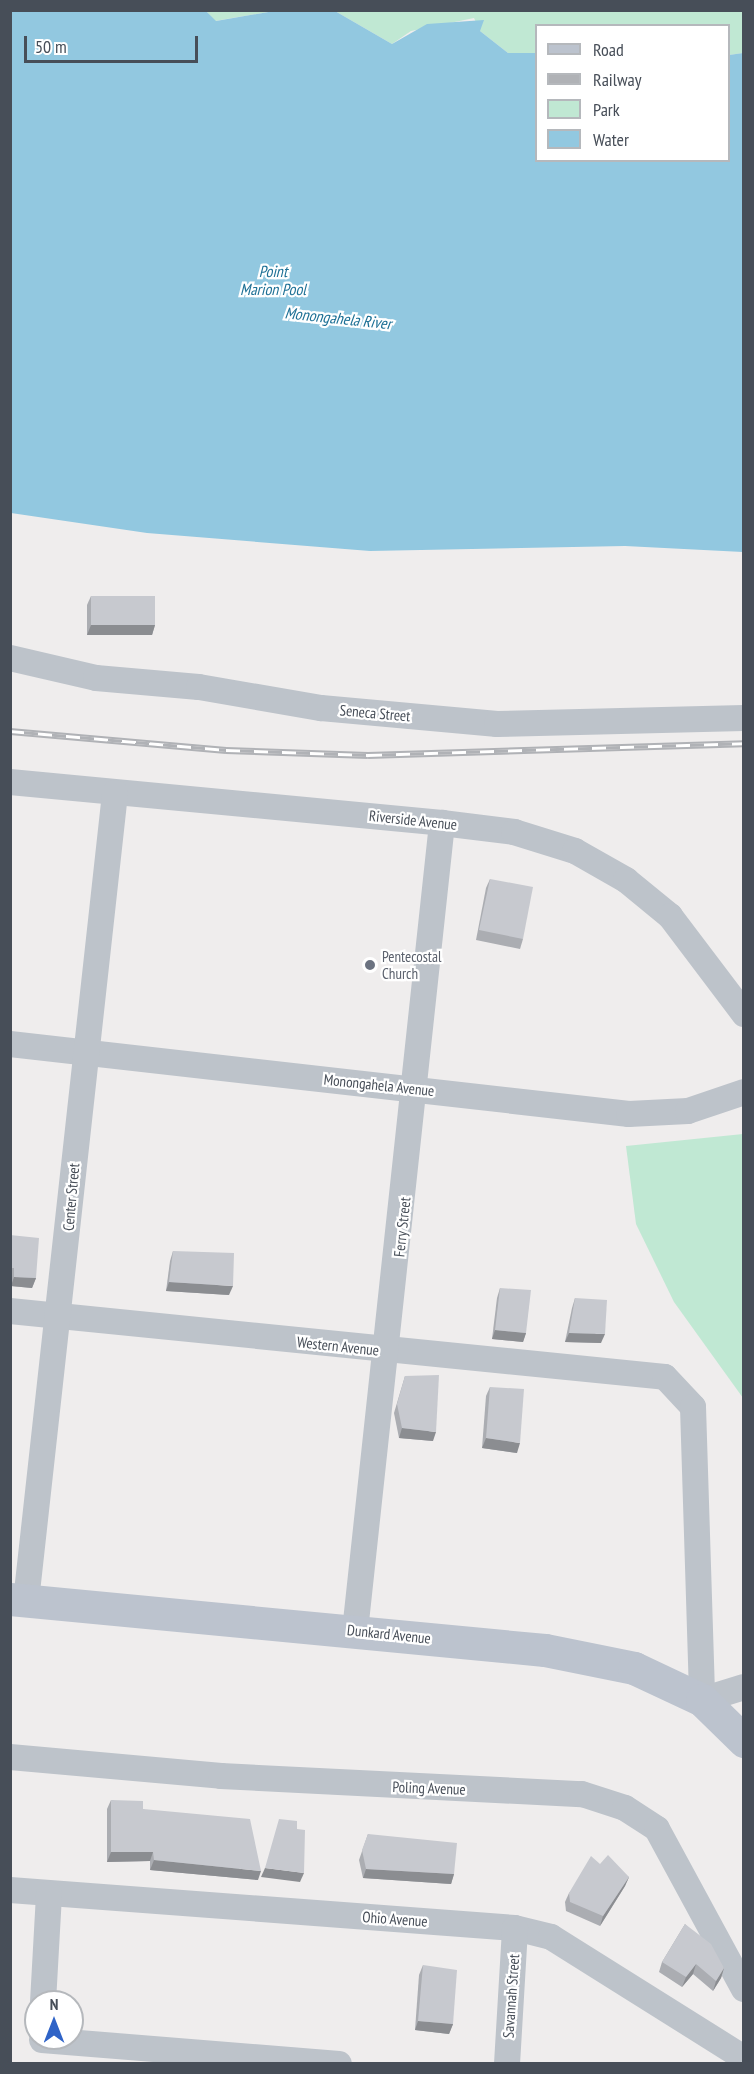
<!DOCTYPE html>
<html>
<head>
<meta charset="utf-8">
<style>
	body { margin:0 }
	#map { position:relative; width:754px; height:2074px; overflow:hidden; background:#efeded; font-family:"PT Sans Narrow",sans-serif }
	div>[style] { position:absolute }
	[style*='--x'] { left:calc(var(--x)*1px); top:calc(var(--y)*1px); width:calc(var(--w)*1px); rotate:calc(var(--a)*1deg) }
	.green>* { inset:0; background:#c0e8d3 }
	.water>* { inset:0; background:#92c8e0 }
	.street>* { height:26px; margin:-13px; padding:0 13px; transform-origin:13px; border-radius:13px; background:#bdc3ca }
	.secondary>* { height:33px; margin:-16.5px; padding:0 16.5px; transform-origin:16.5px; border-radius:16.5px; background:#bcc3ce }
	.rail>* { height:7px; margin-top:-3.5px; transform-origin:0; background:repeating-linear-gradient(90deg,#fff 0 14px,#b0b2b6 0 28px); box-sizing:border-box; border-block:2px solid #b0b2b6 }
	.wall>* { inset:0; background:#abadb2 }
	.shaded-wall>* { inset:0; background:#8b8d91 }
	.building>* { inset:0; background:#c7c9cf }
	.dots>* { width:16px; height:16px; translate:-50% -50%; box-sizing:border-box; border:3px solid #fff; border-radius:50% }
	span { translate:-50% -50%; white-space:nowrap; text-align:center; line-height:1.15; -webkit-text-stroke:4.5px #fff; paint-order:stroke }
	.street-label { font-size:15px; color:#474e58 }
	.worship-label { font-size:15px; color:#5b616d }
	.left { translate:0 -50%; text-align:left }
	.water-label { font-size:16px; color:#1d7095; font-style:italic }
	.frame { position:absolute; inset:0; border:12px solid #474e58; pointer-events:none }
	.legend { position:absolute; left:535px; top:24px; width:195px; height:138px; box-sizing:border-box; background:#fff; border:2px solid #b5b8bc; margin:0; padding:8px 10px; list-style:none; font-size:18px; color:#474e58 }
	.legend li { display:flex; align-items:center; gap:12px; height:30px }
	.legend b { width:30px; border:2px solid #b5b8bc }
	.north { position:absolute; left:24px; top:1990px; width:60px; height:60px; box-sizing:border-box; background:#fff; border:2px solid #b5b8bc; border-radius:50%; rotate:0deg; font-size:16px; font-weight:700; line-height:24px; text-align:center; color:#474e58 }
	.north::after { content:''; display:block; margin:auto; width:21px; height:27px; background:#2f63c7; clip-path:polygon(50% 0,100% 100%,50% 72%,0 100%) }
	.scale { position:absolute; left:24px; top:36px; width:174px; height:27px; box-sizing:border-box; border:3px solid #474e58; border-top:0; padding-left:8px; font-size:18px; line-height:21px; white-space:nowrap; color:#474e58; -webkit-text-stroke:4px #fff; paint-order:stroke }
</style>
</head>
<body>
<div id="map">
	<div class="green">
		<div style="clip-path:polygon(206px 11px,274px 11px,215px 21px)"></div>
		<div style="clip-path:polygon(335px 11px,743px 11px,743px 53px,729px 55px,728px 26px,536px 26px,536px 53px,508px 53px,480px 31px,474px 18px,411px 31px,392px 44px)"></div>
		<div style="clip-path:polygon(743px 1134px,744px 1134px,743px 1398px,674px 1302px,636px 1224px,626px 1146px)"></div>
	</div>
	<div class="water">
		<div style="clip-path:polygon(206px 11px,216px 21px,274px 11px,335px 11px,392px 44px,427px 24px,484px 20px,480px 31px,508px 53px,536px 53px,536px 160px,728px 160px,729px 55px,743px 53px,743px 552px,625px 546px,370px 551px,147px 533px,11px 513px,11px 11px)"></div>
	</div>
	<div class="street">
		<div style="--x:10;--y:658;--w:88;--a:13.1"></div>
		<div style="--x:96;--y:678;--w:103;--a:5"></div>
		<div style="--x:199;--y:687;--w:124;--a:9.8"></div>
		<div style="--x:321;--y:708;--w:177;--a:5.2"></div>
		<div style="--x:497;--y:724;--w:247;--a:-1.4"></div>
		<div style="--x:10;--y:782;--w:434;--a:5.4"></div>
		<div style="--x:442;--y:823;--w:73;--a:7.1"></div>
		<div style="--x:514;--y:832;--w:64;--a:17.3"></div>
		<div style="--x:575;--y:851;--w:59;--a:29.6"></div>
		<div style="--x:626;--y:880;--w:57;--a:39.3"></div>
		<div style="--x:670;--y:916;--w:123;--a:52.9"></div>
		<div style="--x:10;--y:1044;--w:623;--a:6.45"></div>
		<div style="--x:629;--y:1114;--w:59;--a:-2.9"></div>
		<div style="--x:688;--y:1111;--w:59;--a:-18.7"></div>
		<div style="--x:10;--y:1311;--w:658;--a:5.75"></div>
		<div style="--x:665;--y:1377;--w:41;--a:47"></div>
		<div style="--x:693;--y:1407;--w:293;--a:88.2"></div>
		<div style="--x:702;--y:1700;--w:44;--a:-17.2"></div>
		<div style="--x:26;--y:1601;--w:813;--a:-83.71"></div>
		<div style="--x:355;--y:1631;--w:813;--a:-83.85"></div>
		<div style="--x:10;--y:1757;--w:212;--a:5.1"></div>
		<div style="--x:221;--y:1776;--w:361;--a:2.9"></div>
		<div style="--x:582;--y:1794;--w:45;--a:18"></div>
		<div style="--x:625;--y:1808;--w:38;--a:33"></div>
		<div style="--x:657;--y:1829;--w:182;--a:61.5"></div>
		<div style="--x:10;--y:1890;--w:506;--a:4.3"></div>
		<div style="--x:515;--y:1928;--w:37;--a:14"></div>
		<div style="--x:551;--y:1937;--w:228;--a:32.1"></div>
		<div style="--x:43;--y:2002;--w:108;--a:-86.8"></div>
		<div style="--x:42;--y:2040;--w:298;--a:4.6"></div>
		<div style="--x:507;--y:2064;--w:136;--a:-86.6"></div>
	</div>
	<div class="secondary">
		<div style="--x:10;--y:1599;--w:537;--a:5.45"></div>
		<div style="--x:545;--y:1650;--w:91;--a:11.4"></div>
		<div style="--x:634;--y:1668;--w:75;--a:25.2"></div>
		<div style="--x:702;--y:1700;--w:59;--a:44.3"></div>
	</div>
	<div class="rail">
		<div style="--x:10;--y:731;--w:217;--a:5"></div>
		<div style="--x:226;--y:750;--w:142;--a:2"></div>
		<div style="--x:368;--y:755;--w:376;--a:-1.8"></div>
	</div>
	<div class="wall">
		<div style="clip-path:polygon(91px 596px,155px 625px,152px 635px,87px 635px,87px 605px)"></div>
		<div style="clip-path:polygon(490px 879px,523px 939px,520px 949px,476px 940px,486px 888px)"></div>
		<div style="clip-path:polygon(10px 1235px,36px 1278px,32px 1288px,11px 1286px)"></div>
		<div style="clip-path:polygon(173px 1251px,229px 1295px,166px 1291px,170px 1261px)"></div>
		<div style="clip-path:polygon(500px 1288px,526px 1333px,523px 1342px,492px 1339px,497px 1298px)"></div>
		<div style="clip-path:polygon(575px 1298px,601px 1343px,565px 1342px,572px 1308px)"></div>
		<div style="clip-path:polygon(405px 1376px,433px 1441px,399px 1438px,394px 1413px)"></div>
		<div style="clip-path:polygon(490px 1387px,517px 1453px,482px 1448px,486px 1396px)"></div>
		<div style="clip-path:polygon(111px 1800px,143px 1809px,258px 1880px,150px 1870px,150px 1861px,107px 1862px,107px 1809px)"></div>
		<div style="clip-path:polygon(368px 1834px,454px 1874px,451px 1884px,363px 1878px,359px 1860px)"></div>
		<div style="clip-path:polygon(600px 1864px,629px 1877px,625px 1886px,600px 1926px,566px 1911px,565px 1902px,569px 1893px)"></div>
		<div style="clip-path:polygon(685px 1924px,724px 1968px,721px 1978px,713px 1991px,693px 1974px,682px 1987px,659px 1972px,662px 1962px)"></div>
		<div style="clip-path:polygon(423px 1965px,453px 2024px,449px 2034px,415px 2030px,419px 1975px)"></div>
	</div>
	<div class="shaded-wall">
		<div style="clip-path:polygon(91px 625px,155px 625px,152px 635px,87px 635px)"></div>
		<div style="clip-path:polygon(14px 1277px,36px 1278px,32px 1288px,11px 1286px)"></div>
		<div style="clip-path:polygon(169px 1282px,233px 1286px,229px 1295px,166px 1291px)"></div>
		<div style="clip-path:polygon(495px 1330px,526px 1333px,523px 1342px,492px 1339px)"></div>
		<div style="clip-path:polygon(569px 1333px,605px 1334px,601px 1343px,565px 1342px)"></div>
		<div style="clip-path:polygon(402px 1428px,436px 1432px,433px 1441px,399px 1438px)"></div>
		<div style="clip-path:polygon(486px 1438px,520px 1443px,517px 1453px,482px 1448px)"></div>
		<div style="clip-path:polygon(111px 1852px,153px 1852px,150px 1861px,107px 1862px)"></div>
		<div style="clip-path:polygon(154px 1860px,261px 1871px,258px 1880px,150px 1870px)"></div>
		<div style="clip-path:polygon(265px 1868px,304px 1873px,300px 1882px,261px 1877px)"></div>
		<div style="clip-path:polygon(366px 1869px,454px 1874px,451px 1884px,363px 1878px)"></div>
		<div style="clip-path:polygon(629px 1877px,625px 1886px,600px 1926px,603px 1916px)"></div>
		<div style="clip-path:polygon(696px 1964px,693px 1974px,682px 1987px,686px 1977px)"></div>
		<div style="clip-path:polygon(724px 1968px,721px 1978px,713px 1991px,716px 1981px)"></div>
		<div style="clip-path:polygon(418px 2021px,453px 2024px,449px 2034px,415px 2030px)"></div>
	</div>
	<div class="building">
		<div style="clip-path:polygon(91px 596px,155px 596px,155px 625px,91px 625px)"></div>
		<div style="clip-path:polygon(490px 879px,533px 887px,523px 939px,479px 930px)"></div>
		<div style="clip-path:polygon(10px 1235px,39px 1238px,36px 1278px,14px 1277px,14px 1268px,10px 1268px)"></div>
		<div style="clip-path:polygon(173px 1251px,234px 1253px,233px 1286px,169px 1282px)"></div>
		<div style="clip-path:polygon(500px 1288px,531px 1290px,526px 1333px,495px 1330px)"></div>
		<div style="clip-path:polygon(575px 1298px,607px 1300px,605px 1334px,569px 1333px)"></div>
		<div style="clip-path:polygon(439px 1375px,436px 1432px,402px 1428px,397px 1404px,405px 1376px)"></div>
		<div style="clip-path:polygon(490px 1387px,524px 1389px,520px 1443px,486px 1438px)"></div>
		<div style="clip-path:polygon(111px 1800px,143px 1801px,143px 1809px,250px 1819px,261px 1871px,154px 1860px,153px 1852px,111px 1852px)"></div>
		<div style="clip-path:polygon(279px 1819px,297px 1821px,297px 1829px,305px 1830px,304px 1873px,265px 1868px)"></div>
		<div style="clip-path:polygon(368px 1834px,457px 1843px,454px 1874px,366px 1869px,362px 1850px)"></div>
		<div style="clip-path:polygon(608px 1855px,629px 1877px,603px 1916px,570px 1902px,569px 1893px,591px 1856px,600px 1864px)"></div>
		<div style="clip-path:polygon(685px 1924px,711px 1944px,724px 1968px,716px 1981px,696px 1964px,686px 1977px,662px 1962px)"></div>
		<div style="clip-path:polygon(423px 1965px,457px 1970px,453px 2024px,418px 2021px)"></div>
	</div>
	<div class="dots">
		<div style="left:370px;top:965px;background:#6b7280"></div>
	</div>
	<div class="street-label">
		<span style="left:375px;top:713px;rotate:5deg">Seneca Street</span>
		<span style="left:413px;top:820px;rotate:6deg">Riverside Avenue</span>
		<span style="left:379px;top:1085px;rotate:6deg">Monongahela Avenue</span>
		<span style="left:71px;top:1197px;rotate:-85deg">Center Street</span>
		<span style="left:402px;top:1227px;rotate:-84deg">Ferry Street</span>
		<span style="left:338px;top:1346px;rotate:6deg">Western Avenue</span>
		<span style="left:389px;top:1634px;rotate:6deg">Dunkard Avenue</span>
		<span style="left:429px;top:1788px;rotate:2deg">Poling Avenue</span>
		<span style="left:395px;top:1919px;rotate:4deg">Ohio Avenue</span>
		<span style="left:511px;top:1996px;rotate:-86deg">Savannah Street</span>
	</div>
	<div class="worship-label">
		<span class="left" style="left:382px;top:965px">Pentecostal<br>Church</span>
	</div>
	<div class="water-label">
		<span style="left:273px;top:280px">Point<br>Marion Pool</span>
		<span style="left:338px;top:318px;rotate:6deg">Monongahela River</span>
	</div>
	<div class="frame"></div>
	<ul class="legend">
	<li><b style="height:8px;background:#bcc3ce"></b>Road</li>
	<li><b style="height:8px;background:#b0b2b6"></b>Railway</li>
	<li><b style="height:16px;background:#c0e8d3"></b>Park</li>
	<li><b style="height:16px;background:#92c8e0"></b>Water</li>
	</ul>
	<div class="north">N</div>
	<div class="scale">50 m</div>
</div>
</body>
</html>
